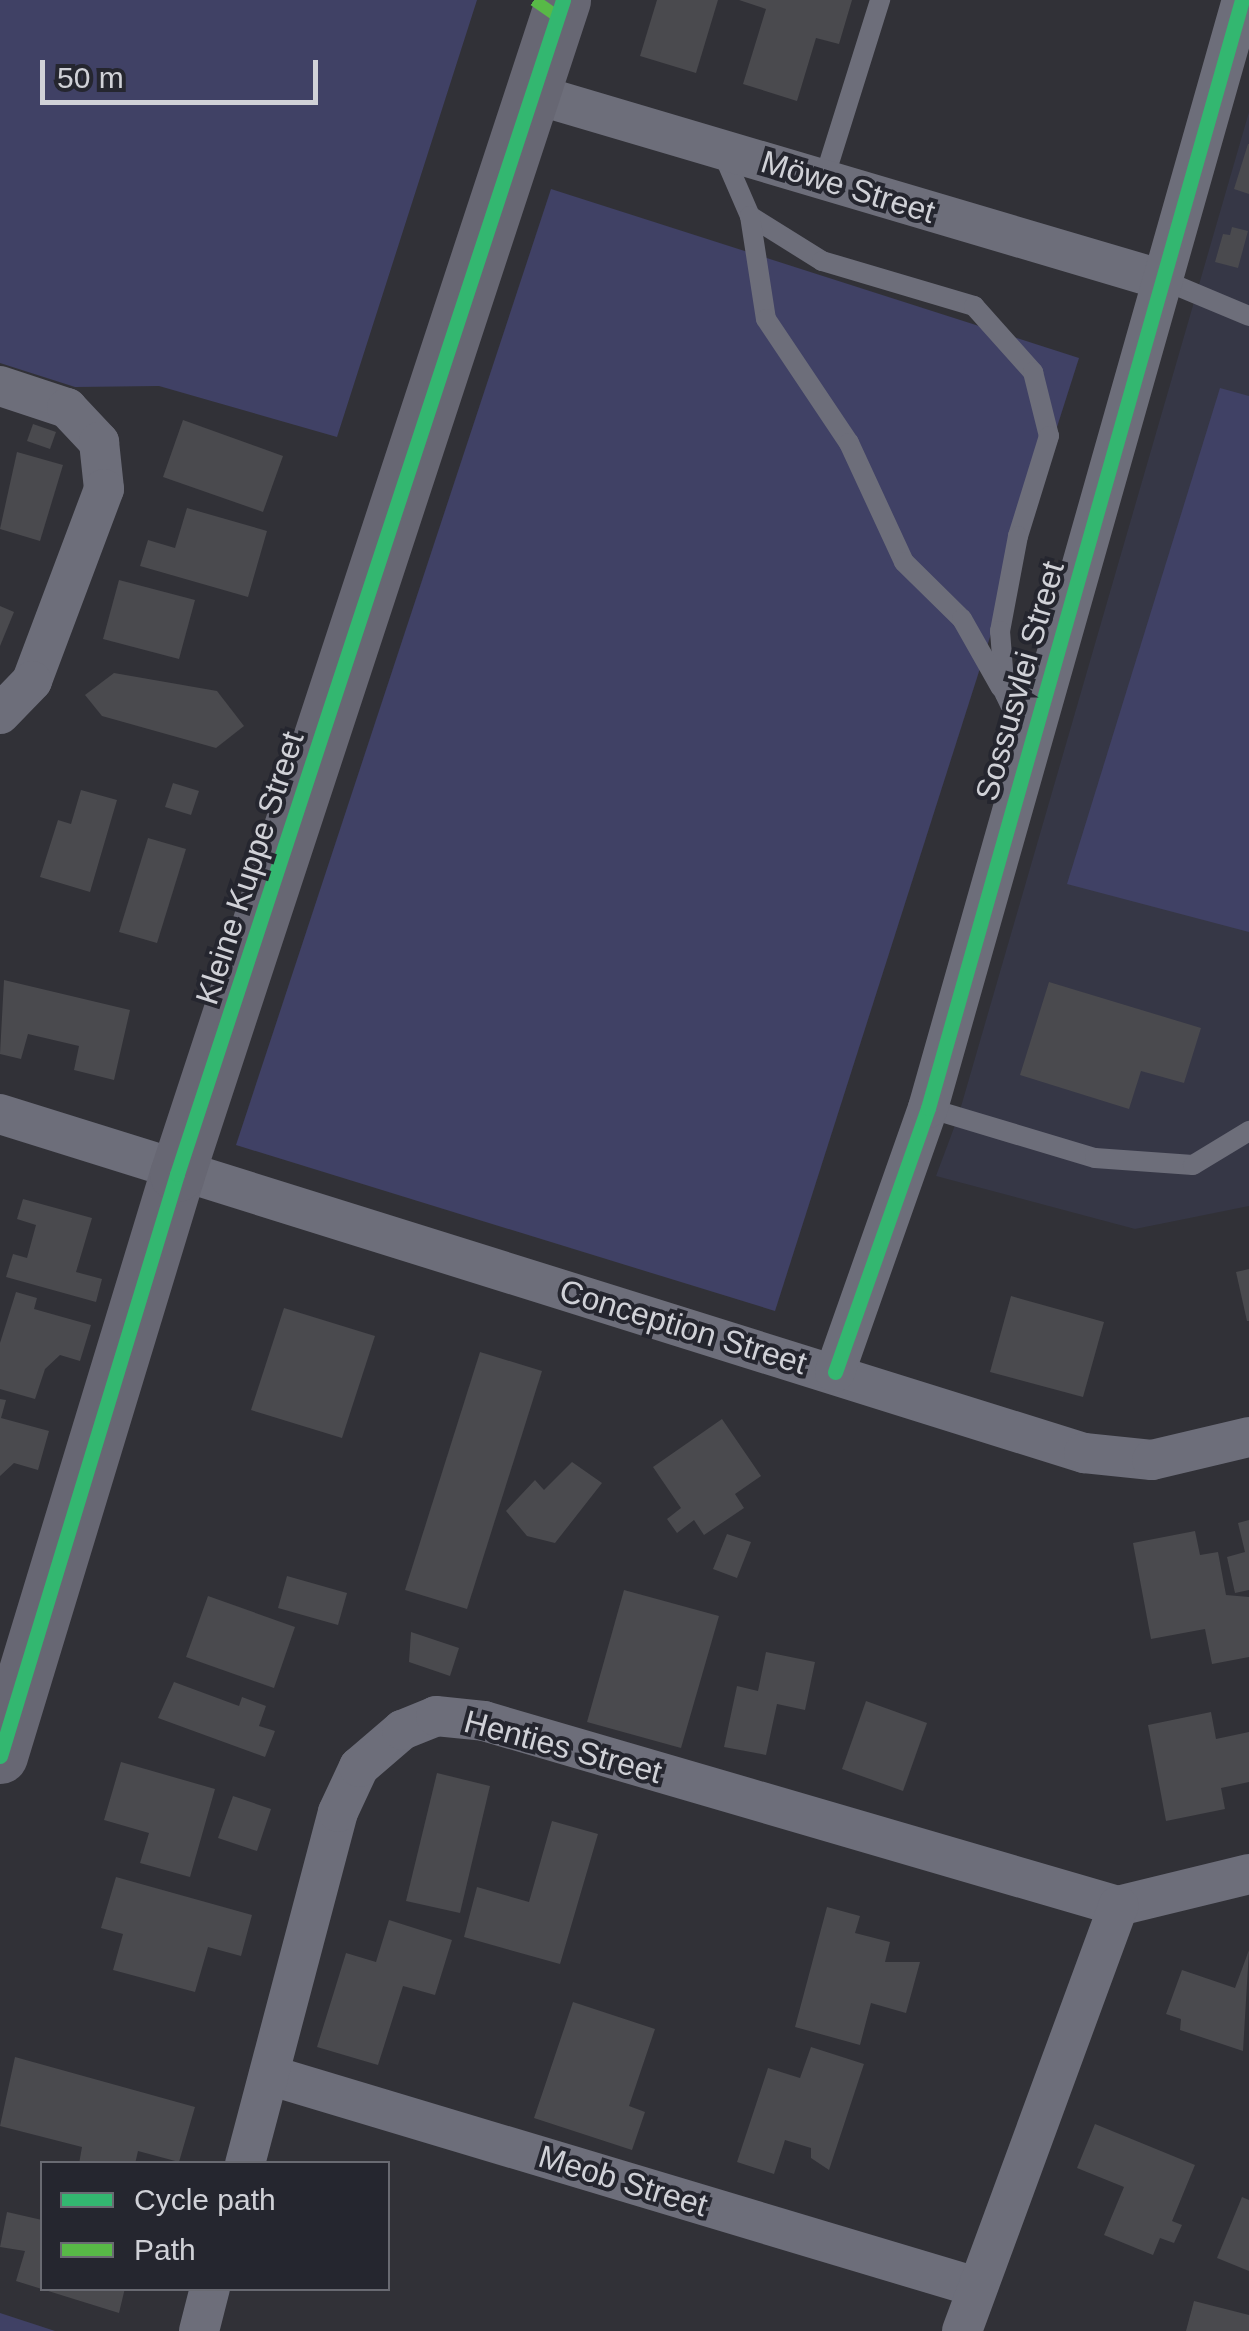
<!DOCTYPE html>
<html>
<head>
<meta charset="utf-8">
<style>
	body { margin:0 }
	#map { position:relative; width:1249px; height:2331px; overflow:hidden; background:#313137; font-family:Arial,sans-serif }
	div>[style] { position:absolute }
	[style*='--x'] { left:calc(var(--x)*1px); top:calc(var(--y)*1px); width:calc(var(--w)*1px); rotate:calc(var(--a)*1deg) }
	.built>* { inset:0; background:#363746 }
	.green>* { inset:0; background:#404165 }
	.building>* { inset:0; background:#4a4a4e }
	.lane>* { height:20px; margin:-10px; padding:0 10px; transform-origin:10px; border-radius:10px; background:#6d6e7a }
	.street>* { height:40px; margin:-20px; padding:0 20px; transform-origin:20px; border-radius:20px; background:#6d6e7a }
	.secondary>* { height:55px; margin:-27.5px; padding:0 27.5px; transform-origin:27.5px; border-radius:27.5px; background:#676773 }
	.quiet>* { height:12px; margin-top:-6px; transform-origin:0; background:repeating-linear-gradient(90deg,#58b947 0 25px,transparent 0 37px) }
	.cycleway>* { height:15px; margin:-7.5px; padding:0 7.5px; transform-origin:7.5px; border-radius:7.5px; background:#33b770 }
	span { translate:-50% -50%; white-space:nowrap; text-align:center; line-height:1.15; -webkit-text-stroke:8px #25262f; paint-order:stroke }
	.street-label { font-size:32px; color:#d0d1d7 }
	.legend { position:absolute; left:40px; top:2161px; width:350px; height:130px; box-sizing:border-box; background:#25262f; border:2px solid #696a72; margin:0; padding:12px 18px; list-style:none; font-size:30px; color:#d0d1d7 }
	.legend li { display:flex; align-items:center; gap:20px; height:50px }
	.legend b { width:50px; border:2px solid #696a72 }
	.scale { position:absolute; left:40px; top:60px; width:278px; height:45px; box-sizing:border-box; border:5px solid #d0d1d7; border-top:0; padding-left:12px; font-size:30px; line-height:35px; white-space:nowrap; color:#d0d1d7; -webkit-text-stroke:8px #25262f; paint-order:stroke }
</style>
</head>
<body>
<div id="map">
	<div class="built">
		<div style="clip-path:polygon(1249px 112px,1249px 1206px,1135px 1229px,936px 1176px,958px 1117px)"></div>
	</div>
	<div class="green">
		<div style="clip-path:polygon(0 0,477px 0,337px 437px,159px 386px,75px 387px,0 363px)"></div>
		<div style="clip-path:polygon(551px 189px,1079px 358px,775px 1311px,236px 1145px)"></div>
		<div style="clip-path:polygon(1220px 388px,1249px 396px,1249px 932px,1067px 884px)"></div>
		<div style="clip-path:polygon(0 2313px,55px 2331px,0 2331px)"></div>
	</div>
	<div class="building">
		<div style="clip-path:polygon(657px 0,718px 0,696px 73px,640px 56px)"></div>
		<div style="clip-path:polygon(739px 0,852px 0,839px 44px,816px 38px,797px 101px,743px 84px,766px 9px)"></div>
		<div style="clip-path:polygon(1248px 144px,1249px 144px,1249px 194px,1234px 189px)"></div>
		<div style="clip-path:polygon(1232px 227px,1248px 231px,1238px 268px,1215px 262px,1223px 234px,1230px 235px)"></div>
		<div style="clip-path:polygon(183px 420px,283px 456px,263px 512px,163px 477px)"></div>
		<div style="clip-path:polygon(33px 424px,56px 432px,50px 449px,27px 441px)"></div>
		<div style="clip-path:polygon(17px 452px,63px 465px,40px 541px,0 529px)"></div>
		<div style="clip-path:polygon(187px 508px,267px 531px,248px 597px,140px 566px,148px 540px,175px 548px)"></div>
		<div style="clip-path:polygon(119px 580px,195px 600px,179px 659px,103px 639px)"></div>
		<div style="clip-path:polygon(0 606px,14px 612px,0 646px)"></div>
		<div style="clip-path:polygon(114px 673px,217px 691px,244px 726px,216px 748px,102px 716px,85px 695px)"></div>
		<div style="clip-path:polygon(173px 783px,199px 791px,191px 815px,165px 807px)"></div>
		<div style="clip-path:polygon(81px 790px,117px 800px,90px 892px,40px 877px,58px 820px,71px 824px)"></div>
		<div style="clip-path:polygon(148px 838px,186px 849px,157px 943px,119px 932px)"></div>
		<div style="clip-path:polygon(4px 980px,130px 1010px,114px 1080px,74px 1070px,79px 1046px,28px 1034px,21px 1059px,0 1054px)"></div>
		<div style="clip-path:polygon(1049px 982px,1201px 1028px,1184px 1083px,1141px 1071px,1129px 1109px,1020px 1075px)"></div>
		<div style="clip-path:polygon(23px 1199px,92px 1218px,76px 1272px,102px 1279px,96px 1302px,6px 1277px,13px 1254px,27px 1258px,36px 1225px,17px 1219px)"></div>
		<div style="clip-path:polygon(1249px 1269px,1249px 1321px,1247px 1321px,1236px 1272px)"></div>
		<div style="clip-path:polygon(16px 1292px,37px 1298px,34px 1309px,91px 1325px,80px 1361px,60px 1355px,45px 1369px,35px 1399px,0 1389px,0 1343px)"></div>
		<div style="clip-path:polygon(1011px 1296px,1104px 1322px,1083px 1397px,990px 1372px)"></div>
		<div style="clip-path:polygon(284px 1308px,375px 1336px,342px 1438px,251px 1410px)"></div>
		<div style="clip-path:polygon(480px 1352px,542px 1371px,467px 1609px,405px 1590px)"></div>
		<div style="clip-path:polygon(0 1399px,6px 1400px,1px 1418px,49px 1431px,38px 1470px,14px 1463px,0 1476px)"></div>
		<div style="clip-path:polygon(722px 1419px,761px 1476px,735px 1494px,744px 1508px,704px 1535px,694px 1520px,677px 1533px,667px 1519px,681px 1508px,653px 1467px)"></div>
		<div style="clip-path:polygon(572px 1462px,602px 1483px,555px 1543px,527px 1536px,506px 1511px,535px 1480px,544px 1490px)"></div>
		<div style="clip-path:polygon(1249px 1520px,1249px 1590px,1235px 1593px,1227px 1557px,1245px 1552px,1238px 1523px)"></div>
		<div style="clip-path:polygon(1195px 1531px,1200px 1555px,1218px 1552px,1226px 1595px,1249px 1597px,1249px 1657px,1212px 1664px,1205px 1629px,1151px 1639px,1133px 1543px)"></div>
		<div style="clip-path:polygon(727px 1534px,751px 1542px,737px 1578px,713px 1569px)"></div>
		<div style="clip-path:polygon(287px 1576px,347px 1593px,338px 1625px,278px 1608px)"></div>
		<div style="clip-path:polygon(624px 1590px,719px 1616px,681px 1748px,587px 1722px)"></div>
		<div style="clip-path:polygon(208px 1596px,295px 1627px,274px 1688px,186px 1657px)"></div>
		<div style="clip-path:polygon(411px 1632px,459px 1648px,450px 1676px,409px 1662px)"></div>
		<div style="clip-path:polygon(766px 1652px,815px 1662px,805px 1710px,777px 1704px,766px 1755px,724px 1747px,737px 1686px,758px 1691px)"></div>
		<div style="clip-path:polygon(174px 1682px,239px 1706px,242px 1697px,266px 1706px,259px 1726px,275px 1731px,265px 1757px,158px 1718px)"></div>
		<div style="clip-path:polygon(866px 1701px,927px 1723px,903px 1791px,842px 1769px)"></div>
		<div style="clip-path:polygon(1211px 1712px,1216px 1739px,1249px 1732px,1249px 1782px,1221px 1788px,1225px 1809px,1166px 1821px,1148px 1725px)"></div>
		<div style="clip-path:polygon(121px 1762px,215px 1789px,190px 1877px,140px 1863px,149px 1833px,104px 1820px)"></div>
		<div style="clip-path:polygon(437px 1773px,490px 1786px,460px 1913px,406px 1901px)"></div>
		<div style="clip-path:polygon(233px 1796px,271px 1809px,257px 1851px,218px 1838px)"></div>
		<div style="clip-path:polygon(552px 1821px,598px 1834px,560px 1964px,464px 1937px,477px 1887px,529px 1902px)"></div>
		<div style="clip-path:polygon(116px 1877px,252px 1915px,241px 1956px,208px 1947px,195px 1992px,113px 1970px,123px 1934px,101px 1928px)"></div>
		<div style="clip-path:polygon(827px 1907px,860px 1916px,855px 1933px,890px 1942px,885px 1962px,920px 1962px,906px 2013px,871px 2003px,860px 2045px,795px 2027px)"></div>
		<div style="clip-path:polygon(389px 1920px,452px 1940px,435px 1995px,403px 1986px,378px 2065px,317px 2047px,346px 1953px,376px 1962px)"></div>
		<div style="clip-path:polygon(1249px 1950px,1243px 2051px,1180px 2030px,1181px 2019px,1166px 2014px,1182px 1970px,1235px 1988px)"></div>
		<div style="clip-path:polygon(573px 2002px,655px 2029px,629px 2106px,645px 2112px,632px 2150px,534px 2118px)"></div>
		<div style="clip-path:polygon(811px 2047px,864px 2064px,829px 2170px,811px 2158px,811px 2148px,785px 2140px,774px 2174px,737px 2162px,768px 2068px,800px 2078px)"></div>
		<div style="clip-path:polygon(15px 2057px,195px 2107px,179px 2162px,138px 2151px,135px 2164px,79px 2164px,82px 2147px,0 2126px)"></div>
		<div style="clip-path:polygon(1095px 2124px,1195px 2165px,1172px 2221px,1182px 2225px,1174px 2243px,1160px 2238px,1153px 2255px,1104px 2235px,1124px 2187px,1077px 2168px)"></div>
		<div style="clip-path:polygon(1242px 2197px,1249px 2200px,1249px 2271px,1217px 2258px)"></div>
		<div style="clip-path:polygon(7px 2212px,42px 2220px,42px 2288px,125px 2288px,119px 2313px,16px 2281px,25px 2251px,0 2247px)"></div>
		<div style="clip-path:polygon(1194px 2301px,1249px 2315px,1249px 2331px,1186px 2331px)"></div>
	</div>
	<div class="lane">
		<div style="--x:721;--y:149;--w:73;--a:66.6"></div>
		<div style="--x:750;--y:216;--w:85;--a:32"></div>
		<div style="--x:822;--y:261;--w:159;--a:16.5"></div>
		<div style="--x:974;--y:306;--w:89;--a:48.2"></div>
		<div style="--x:1033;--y:372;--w:66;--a:76"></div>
		<div style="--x:1049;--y:436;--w:105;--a:107.2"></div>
		<div style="--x:1018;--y:536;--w:97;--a:100.7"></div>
		<div style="--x:1000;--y:631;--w:63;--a:85.5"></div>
		<div style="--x:1005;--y:694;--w:55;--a:64.4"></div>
		<div style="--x:824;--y:179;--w:188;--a:-72.6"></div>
		<div style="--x:750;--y:216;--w:104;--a:81.2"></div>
		<div style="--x:766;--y:319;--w:149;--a:56.2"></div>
		<div style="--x:849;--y:443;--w:131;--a:65.2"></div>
		<div style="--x:904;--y:562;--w:81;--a:44.5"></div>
		<div style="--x:962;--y:619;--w:79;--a:60.5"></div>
		<div style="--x:1163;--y:280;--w:93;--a:22.7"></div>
		<div style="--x:928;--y:1108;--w:174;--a:16.7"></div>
		<div style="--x:1095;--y:1158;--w:98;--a:4.1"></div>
		<div style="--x:1193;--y:1165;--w:66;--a:-31.3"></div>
	</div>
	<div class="street">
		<div style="--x:534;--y:94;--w:656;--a:16.47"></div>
		<div style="--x:0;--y:386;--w:71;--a:18.2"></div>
		<div style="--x:67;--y:408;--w:47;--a:46.7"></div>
		<div style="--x:99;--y:442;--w:47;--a:83.9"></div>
		<div style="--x:104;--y:489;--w:205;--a:110.6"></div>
		<div style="--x:32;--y:681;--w:46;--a:134.1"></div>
		<div style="--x:0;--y:1114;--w:1136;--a:17.37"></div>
		<div style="--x:1084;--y:1453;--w:68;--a:5.9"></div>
		<div style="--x:1152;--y:1460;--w:100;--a:-13.3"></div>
		<div style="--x:835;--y:1372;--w:280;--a:-70.6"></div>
		<div style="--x:928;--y:1108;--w:1152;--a:-74.18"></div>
		<div style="--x:269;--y:2075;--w:738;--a:16.69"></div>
		<div style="--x:245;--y:2164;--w:364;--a:-75.2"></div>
		<div style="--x:338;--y:1812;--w:50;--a:-65"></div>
		<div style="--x:359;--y:1767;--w:57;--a:-40.7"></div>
		<div style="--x:402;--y:1730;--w:37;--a:-22"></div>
		<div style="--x:436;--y:1716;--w:48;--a:5.9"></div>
		<div style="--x:484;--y:1721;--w:660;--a:16.27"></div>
		<div style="--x:1118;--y:1906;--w:135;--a:-13.7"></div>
		<div style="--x:199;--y:2331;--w:44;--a:-75.7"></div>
		<div style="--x:962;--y:2331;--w:453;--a:-69.8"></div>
	</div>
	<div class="secondary">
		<div style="--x:0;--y:1756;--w:608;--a:-73.08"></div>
		<div style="--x:177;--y:1174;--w:1236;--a:-71.8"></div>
	</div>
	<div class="quiet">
		<div style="--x:534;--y:0;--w:29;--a:35"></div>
	</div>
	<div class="cycleway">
		<div style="--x:835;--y:1372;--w:280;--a:-70.6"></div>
		<div style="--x:928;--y:1108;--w:1152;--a:-74.18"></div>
		<div style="--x:0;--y:1756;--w:608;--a:-73.08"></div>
		<div style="--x:177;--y:1174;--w:1236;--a:-71.8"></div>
	</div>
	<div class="street-label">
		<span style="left:848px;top:187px;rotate:17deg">Möwe Street</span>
		<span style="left:1020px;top:681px;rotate:-74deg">Sossusvlei Street</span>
		<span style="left:250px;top:868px;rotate:-72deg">Kleine Kuppe Street</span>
		<span style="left:683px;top:1327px;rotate:17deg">Conception Street</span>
		<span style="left:563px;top:1747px;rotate:15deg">Henties Street</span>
		<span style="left:623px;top:2181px;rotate:17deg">Meob Street</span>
	</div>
	<ul class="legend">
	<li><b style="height:12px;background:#33b770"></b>Cycle path</li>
	<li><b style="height:12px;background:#58b947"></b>Path</li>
	</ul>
	<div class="scale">50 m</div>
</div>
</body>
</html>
